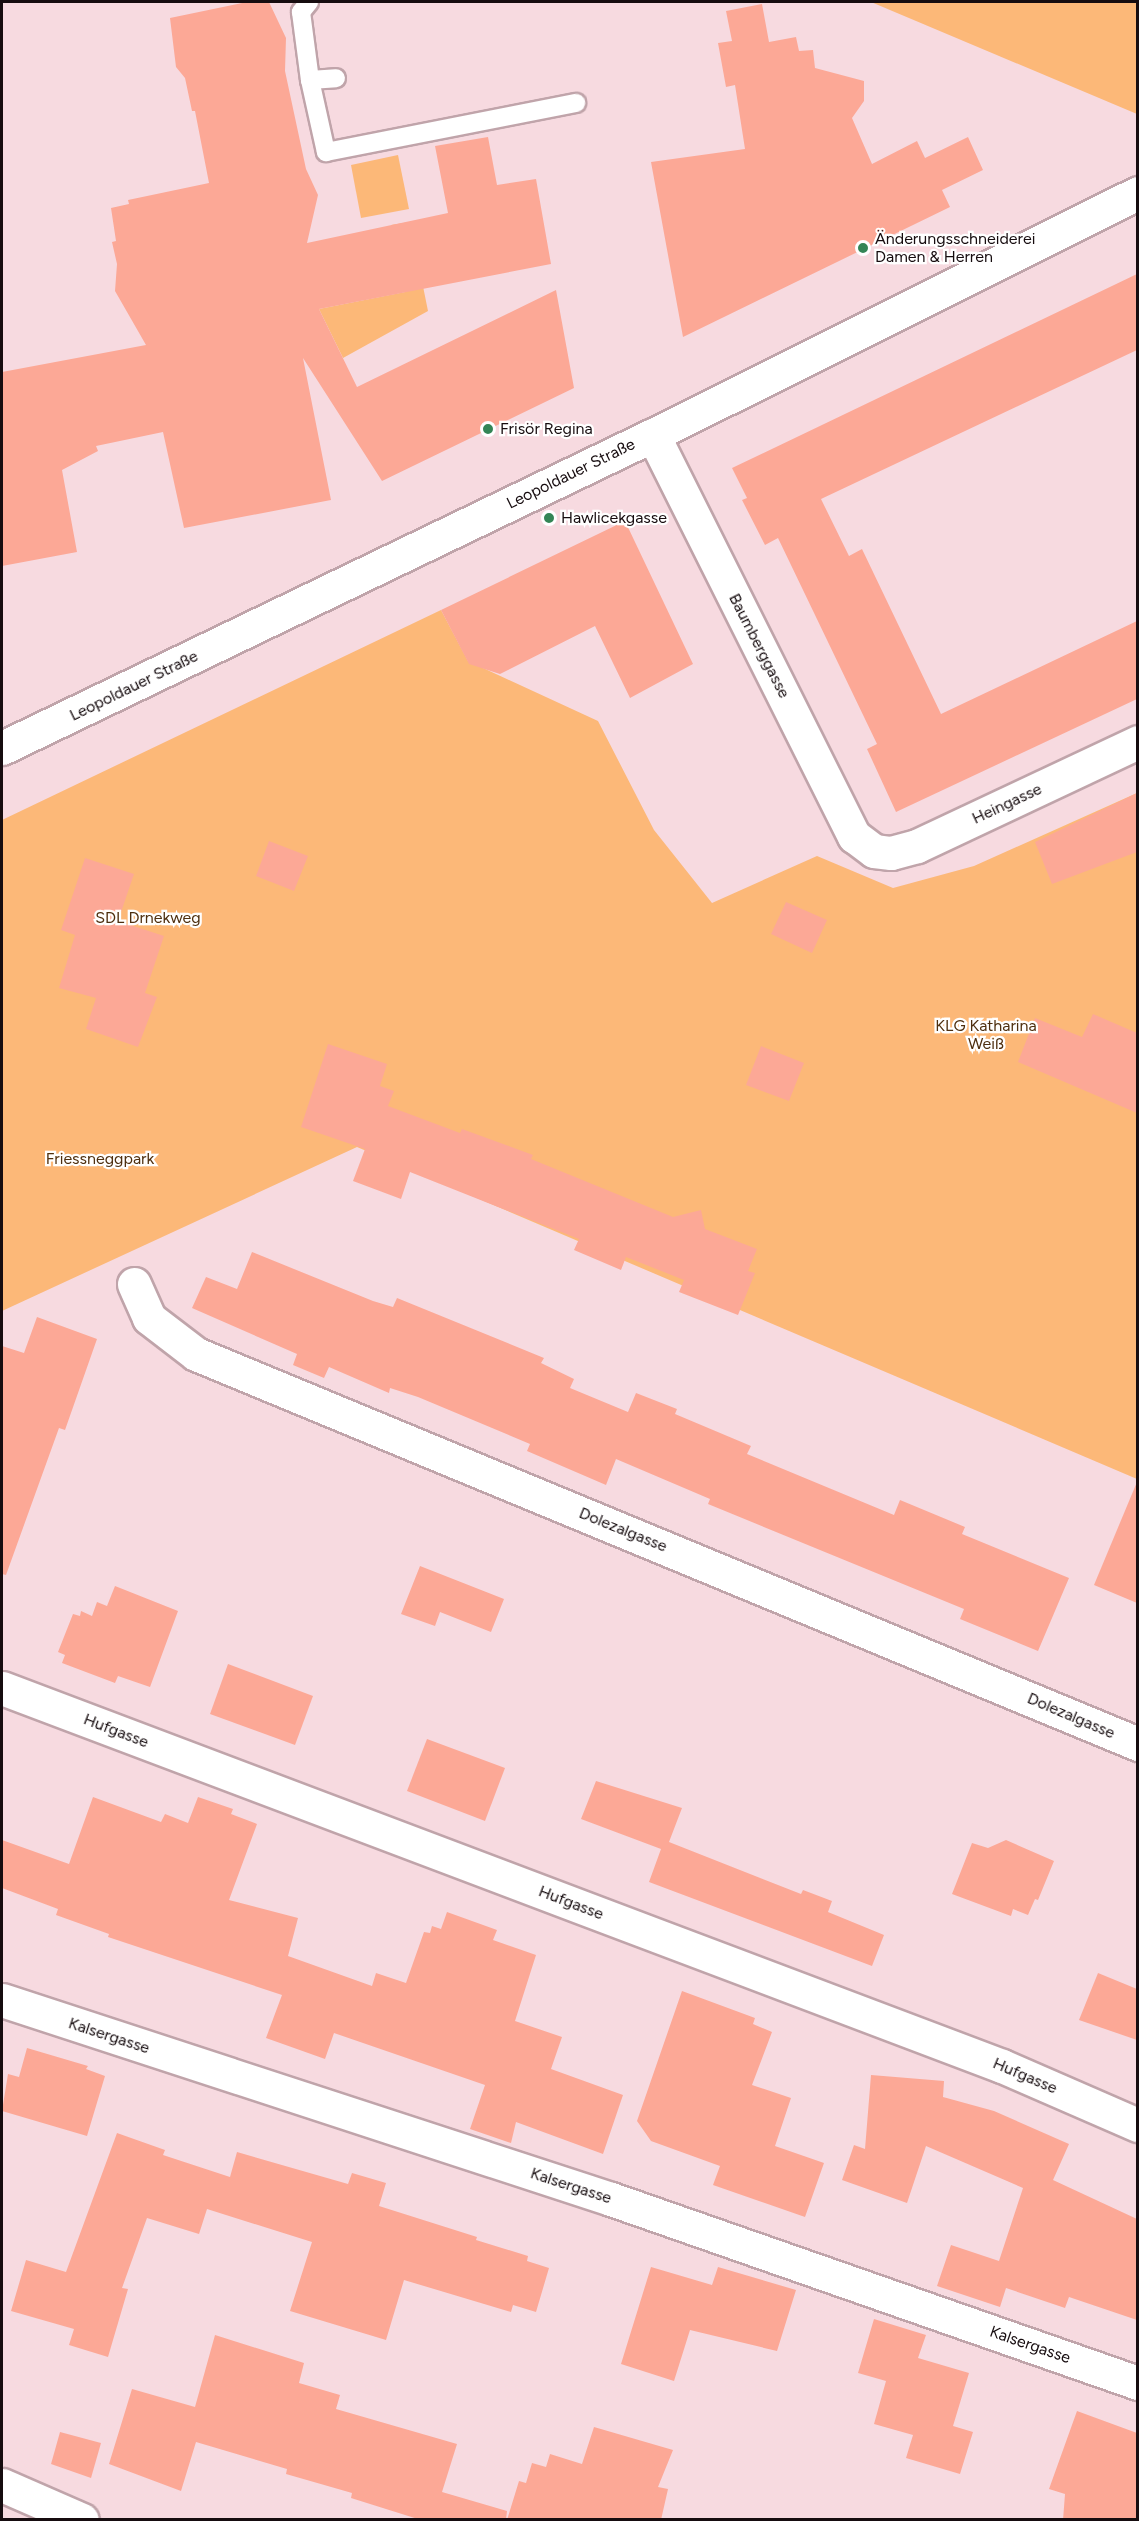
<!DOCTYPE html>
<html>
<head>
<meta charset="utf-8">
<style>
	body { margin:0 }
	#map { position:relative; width:1139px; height:2521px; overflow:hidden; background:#f7dae0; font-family:Figtree,sans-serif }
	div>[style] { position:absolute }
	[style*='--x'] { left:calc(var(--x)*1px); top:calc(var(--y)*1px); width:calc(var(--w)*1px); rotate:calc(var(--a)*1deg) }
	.green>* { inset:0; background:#fcb878 }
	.building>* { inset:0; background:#fca896 }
	.roads { filter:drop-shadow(2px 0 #c0a4aa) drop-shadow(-2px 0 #c0a4aa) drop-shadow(0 2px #c0a4aa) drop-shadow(0 -2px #c0a4aa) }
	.lane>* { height:18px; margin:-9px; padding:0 9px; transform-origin:9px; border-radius:9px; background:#fff }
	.street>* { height:33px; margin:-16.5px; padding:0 16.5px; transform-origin:16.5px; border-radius:16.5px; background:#fff }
	.secondary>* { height:33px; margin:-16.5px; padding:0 16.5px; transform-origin:16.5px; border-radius:16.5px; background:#fff }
	.dots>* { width:16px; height:16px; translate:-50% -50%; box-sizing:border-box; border:3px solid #fff; border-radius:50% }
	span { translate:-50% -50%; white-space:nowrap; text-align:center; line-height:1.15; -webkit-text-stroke:4.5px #fff; paint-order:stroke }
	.poi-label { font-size:16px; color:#160c0f }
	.left { translate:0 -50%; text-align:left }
	.street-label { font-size:16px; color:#160c0f }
	.park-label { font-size:16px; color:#4e2f0f }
	.frame { position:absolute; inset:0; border:3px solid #160c0f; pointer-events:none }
</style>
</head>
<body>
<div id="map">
	<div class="green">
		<div style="clip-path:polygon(871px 2px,1137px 2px,1137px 114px)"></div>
		<div style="clip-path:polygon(398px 155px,409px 209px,361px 218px,351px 165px)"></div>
		<div style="clip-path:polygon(410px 222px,428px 311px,343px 358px,319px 309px,405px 292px,391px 225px)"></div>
		<div style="clip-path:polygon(441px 610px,468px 661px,598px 721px,654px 830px,712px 903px,817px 856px,893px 888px,974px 866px,1137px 793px,1137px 1479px,357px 1147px,2px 1311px,2px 820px)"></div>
	</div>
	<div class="building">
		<div style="clip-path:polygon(247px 2px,269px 2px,286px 38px,285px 71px,306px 169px,318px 195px,307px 243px,448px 213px,435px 146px,488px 137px,497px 185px,536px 179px,551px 264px,319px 309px,357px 387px,556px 290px,574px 388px,382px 481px,303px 358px,331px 500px,184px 528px,163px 432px,96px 446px,98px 451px,62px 470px,77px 552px,2px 566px,2px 372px,146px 345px,115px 291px,117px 264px,112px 242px,116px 241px,111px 208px,129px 204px,128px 200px,209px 183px,195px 111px,192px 111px,185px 78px,176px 67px,170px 18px)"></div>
		<div style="clip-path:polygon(762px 4px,769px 42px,796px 37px,799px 51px,813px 50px,815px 68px,864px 81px,864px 101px,852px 118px,872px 164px,917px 141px,925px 158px,968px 137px,983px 170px,942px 190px,950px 207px,683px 337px,651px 162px,745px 149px,735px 85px,726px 87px,718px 43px,732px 41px,726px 11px)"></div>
		<div style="clip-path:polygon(1137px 274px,1137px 350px,821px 499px,849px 556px,862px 549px,941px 714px,1137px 621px,1137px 699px,896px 812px,867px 749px,877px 744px,778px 538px,765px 545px,742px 500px,747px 498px,732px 468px)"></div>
		<div style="clip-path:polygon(625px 521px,693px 664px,630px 698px,595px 626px,500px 674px,469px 664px,441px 610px)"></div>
		<div style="clip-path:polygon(1137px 793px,1137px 852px,1052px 884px,1035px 842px)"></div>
		<div style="clip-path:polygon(269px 841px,308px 856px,294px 891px,256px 876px)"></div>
		<div style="clip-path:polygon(85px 858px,134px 874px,118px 921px,164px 936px,145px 993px,157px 997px,138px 1047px,86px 1029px,96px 998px,59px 988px,75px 935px,61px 930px)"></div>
		<div style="clip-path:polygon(786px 902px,827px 920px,812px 953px,771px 934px)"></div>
		<div style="clip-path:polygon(1093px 1014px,1137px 1033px,1137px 1113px,1018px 1062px,1035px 1018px,1082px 1037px)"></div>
		<div style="clip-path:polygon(328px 1044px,387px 1064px,380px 1086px,394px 1091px,388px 1106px,460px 1133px,462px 1129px,533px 1155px,531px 1159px,673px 1217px,701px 1210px,705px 1229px,757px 1249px,748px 1271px,755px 1273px,738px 1315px,679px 1292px,684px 1280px,626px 1257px,621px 1270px,574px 1250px,579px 1239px,410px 1172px,401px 1199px,353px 1181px,365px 1149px,301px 1127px)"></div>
		<div style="clip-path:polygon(761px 1046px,804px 1063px,789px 1101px,746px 1085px)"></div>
		<div style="clip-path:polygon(252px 1252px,373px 1301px,393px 1307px,397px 1298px,544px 1358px,541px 1363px,574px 1379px,570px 1388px,628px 1412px,636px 1393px,677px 1409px,675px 1414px,751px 1446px,747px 1454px,894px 1515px,900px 1500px,965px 1527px,962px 1534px,1069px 1578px,1038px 1651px,960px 1619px,964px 1609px,708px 1504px,710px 1499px,616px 1459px,606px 1485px,527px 1451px,530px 1444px,418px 1397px,390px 1388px,389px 1393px,329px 1367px,324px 1378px,293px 1365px,297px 1354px,192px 1308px,206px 1277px,237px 1289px)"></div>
		<div style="clip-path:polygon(37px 1317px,97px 1339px,65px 1430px,59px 1428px,6px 1575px,2px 1574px,2px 1346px,24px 1353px)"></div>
		<div style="clip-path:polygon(1137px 1482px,1137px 1603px,1094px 1585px)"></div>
		<div style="clip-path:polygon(420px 1566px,504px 1599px,491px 1632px,440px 1612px,435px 1626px,401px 1614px)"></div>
		<div style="clip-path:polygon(115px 1586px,178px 1611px,150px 1687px,118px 1676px,115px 1683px,62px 1663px,65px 1655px,58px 1652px,73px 1614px,80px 1616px,81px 1611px,92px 1616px,97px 1602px,107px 1606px)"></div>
		<div style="clip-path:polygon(228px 1664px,313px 1696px,295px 1745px,210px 1714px)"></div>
		<div style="clip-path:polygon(427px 1739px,505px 1768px,485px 1821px,407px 1791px)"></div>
		<div style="clip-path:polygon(596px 1781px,682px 1808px,669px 1842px,801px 1894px,803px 1890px,832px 1901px,828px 1912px,884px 1935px,872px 1966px,649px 1882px,661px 1849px,581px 1819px)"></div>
		<div style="clip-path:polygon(93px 1797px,161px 1822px,165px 1814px,188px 1823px,198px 1797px,233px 1809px,231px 1814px,257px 1824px,229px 1900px,298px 1918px,288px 1956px,372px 1986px,376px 1973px,406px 1983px,424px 1932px,430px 1933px,432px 1926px,441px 1929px,447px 1912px,497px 1930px,493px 1940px,536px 1955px,515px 2021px,562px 2037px,551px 2069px,623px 2095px,603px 2154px,516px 2122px,511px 2143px,470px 2129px,485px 2085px,334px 2033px,325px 2059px,266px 2038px,282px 1995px,108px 1937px,109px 1934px,56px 1915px,58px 1909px,2px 1888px,2px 1840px,69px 1864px)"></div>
		<div style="clip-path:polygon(1006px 1840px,1054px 1861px,1038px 1900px,1035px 1899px,1028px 1915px,1013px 1909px,1011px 1916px,952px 1894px,972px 1843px,988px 1848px)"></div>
		<div style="clip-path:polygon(1098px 1973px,1137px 1989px,1137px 2040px,1079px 2020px)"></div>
		<div style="clip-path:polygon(682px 1991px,755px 2018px,753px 2024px,772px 2032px,752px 2085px,791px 2098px,775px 2146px,824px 2163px,805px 2217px,713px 2185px,720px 2166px,651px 2141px,637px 2121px)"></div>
		<div style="clip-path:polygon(27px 2048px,88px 2066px,86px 2069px,105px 2076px,87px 2136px,2px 2111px,8px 2074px,19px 2077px)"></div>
		<div style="clip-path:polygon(871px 2075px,944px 2081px,943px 2097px,994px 2111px,1069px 2144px,1053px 2180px,1137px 2219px,1137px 2320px,1069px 2297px,1065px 2308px,1006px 2288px,1000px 2307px,937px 2286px,951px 2245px,999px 2261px,1023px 2188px,926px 2146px,907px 2203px,842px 2180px,854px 2145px,865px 2149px)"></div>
		<div style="clip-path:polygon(117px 2133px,165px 2150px,163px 2155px,230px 2177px,237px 2152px,348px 2184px,352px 2173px,386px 2183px,379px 2206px,477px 2237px,476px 2240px,528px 2256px,527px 2261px,549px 2268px,536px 2312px,513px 2305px,511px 2312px,404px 2280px,386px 2340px,290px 2311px,312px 2242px,207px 2209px,199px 2234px,147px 2218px,122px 2288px,128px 2289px,108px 2357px,69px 2345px,74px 2329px,11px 2311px,26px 2260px,66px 2272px)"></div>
		<div style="clip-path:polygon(651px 2267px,712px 2285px,718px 2267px,796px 2290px,777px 2351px,690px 2330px,674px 2381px,621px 2364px)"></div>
		<div style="clip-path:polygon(874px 2319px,926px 2335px,918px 2358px,969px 2373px,953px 2426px,973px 2432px,960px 2474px,906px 2458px,913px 2435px,874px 2424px,886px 2381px,858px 2373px)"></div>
		<div style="clip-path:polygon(215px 2335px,304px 2363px,299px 2383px,340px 2395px,336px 2409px,457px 2444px,442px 2492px,507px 2511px,506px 2520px,421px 2520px,351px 2498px,352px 2493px,286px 2474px,287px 2469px,196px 2442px,181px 2491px,109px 2464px,132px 2389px,195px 2407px)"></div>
		<div style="clip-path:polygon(1077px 2411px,1137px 2433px,1137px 2520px,1063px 2520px,1065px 2494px,1049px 2489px)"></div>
		<div style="clip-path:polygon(594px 2427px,673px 2450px,658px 2487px,668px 2489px,661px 2520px,507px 2520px,519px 2481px,526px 2483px,532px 2463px,546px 2467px,550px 2454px,582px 2464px)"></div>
		<div style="clip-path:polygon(60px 2432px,101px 2443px,91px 2478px,51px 2464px)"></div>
	</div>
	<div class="roads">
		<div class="lane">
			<div style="--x:309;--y:2;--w:13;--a:129"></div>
			<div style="--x:301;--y:12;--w:69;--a:82.5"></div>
			<div style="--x:310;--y:80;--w:26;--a:-4"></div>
			<div style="--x:310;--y:80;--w:74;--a:77.5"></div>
			<div style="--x:326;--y:152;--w:255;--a:-11.1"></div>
		</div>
		<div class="street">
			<div style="--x:653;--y:435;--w:449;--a:63.4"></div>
			<div style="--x:854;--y:836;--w:25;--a:37"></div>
			<div style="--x:874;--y:851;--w:17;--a:7"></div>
			<div style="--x:891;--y:853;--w:27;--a:-15"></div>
			<div style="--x:917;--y:846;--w:244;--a:-25.2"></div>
			<div style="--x:134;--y:1284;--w:37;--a:66"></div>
			<div style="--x:149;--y:1318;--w:59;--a:37.5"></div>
			<div style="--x:196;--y:1354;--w:1020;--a:22.49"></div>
			<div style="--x:2;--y:1688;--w:1069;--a:20.71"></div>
			<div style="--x:1002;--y:2066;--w:148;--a:23.5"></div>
			<div style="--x:2;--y:2000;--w:641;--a:18.1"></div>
			<div style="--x:611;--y:2199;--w:558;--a:19.25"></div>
			<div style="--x:2;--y:2485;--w:87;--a:23.6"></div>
		</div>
		<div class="secondary">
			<div style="--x:2;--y:748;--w:722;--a:-25.68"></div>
			<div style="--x:653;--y:435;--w:542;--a:-26.52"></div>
		</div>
	</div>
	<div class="dots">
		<div style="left:863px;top:248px;background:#348556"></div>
		<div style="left:488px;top:429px;background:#348556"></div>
		<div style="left:549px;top:518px;background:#348556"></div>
	</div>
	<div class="poi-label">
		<span class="left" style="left:875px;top:248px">Änderungsschneiderei<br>Damen &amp; Herren</span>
		<span class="left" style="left:500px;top:429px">Frisör Regina</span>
		<span class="left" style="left:561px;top:518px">Hawlicekgasse</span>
	</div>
	<div class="street-label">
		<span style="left:571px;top:474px;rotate:-26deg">Leopoldauer Straße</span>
		<span style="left:759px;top:646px;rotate:63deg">Baumberggasse</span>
		<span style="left:134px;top:686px;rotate:-26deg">Leopoldauer Straße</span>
		<span style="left:1007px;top:804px;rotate:-25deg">Heingasse</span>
		<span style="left:623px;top:1530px;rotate:22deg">Dolezalgasse</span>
		<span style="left:1071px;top:1716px;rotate:23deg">Dolezalgasse</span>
		<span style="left:116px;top:1731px;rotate:21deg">Hufgasse</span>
		<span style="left:571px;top:1903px;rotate:21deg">Hufgasse</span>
		<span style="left:109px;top:2036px;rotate:18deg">Kalsergasse</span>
		<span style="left:1025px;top:2076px;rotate:23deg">Hufgasse</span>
		<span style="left:571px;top:2186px;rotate:18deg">Kalsergasse</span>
		<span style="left:1030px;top:2345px;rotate:19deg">Kalsergasse</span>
	</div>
	<div class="park-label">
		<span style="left:148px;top:918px">SDL Drnekweg</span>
		<span style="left:986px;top:1035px">KLG Katharina<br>Weiß</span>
		<span style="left:100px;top:1159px">Friessneggpark</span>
	</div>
	<div class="frame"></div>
</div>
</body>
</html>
